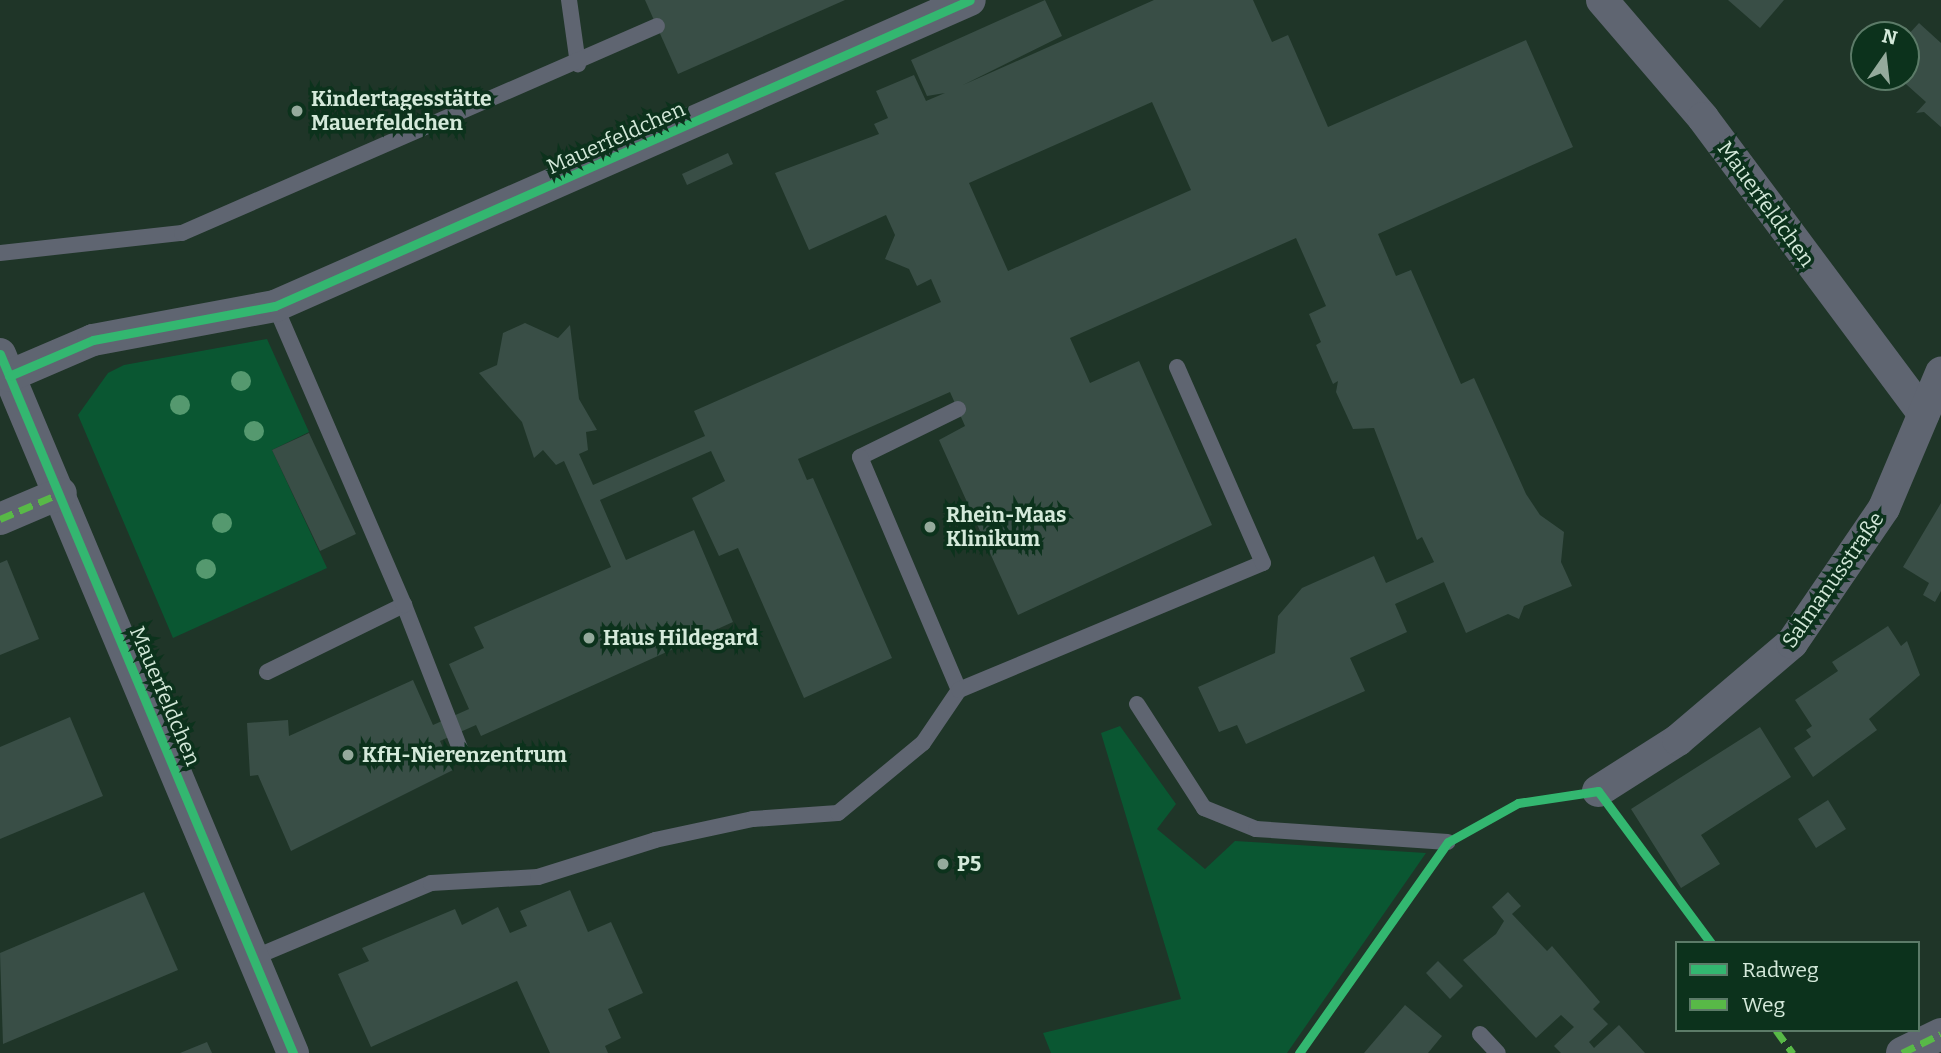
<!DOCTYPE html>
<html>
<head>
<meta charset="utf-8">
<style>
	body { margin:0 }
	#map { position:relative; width:1941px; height:1053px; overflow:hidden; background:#1f3528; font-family:Bitter,serif }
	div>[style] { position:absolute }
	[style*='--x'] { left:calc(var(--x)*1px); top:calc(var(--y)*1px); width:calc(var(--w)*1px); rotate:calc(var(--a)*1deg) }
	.green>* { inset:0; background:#0a5732 }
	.building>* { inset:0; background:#394e46 }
	.service>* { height:16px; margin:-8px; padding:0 8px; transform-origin:8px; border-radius:8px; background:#5f6571 }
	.minor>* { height:32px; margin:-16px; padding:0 16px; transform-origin:16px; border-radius:16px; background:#5f6571 }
	.quiet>* { height:7px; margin-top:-3.5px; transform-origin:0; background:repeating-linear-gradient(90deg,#58b947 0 14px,transparent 0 21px) }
	.cycleway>* { height:9px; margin:-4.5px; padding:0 4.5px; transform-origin:4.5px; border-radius:4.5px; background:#33b770 }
	.trees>* { width:20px; height:20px; margin:-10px; border-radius:50%; background:#55996f }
	.dots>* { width:19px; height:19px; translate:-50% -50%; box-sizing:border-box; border:4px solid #0c321c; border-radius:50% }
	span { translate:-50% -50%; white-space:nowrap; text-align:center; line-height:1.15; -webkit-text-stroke:7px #0c321c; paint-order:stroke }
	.poi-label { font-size:21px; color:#d4e9da; font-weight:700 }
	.left { translate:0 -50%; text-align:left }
	.street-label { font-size:21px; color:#d4e9da }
	.legend { position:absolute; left:1675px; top:941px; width:245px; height:91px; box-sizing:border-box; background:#0c321c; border:2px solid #5c7b68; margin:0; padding:9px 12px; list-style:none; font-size:21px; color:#d4e9da }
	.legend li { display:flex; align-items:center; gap:14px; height:35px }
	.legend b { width:35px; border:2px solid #5c7b68 }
	.north { position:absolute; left:1850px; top:21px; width:70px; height:70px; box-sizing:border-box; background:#0c321c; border:2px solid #5c7b68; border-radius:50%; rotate:14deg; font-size:19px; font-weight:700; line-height:28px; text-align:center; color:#d4e9da }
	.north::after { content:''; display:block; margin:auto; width:24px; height:32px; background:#95aa9c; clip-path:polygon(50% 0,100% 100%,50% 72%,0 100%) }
</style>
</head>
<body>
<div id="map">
	<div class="green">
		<div style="clip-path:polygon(267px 339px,309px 432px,272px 450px,327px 568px,173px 638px,78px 415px,108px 373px,124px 365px)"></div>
		<div style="clip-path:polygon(1120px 726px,1176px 804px,1157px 829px,1205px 869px,1235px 841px,1426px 853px,1287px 1053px,1051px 1053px,1043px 1033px,1181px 999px,1101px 733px)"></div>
	</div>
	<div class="building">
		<div style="clip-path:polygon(645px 0,845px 0,678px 74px)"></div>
		<div style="clip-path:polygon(evenodd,1045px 0,1062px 36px,963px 85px,1154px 0,1253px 0,1272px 42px,1288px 35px,1328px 127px,1526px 40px,1573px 147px,1378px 234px,1396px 276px,1411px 270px,1461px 384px,1474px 378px,1526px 494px,1540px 515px,1564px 532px,1561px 562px,1572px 586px,1524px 606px,1519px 619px,1508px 614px,1466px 633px,1444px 582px,1395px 604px,1407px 632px,1350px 658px,1365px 691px,1246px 744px,1237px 725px,1219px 732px,1198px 687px,1275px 653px,1278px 616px,1302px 588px,1374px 556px,1386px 583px,1434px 562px,1422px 537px,1417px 540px,1374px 428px,1353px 429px,1336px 392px,1338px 381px,1333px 384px,1316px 345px,1321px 342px,1309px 314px,1326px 306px,1296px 238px,1070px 338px,1090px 383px,1139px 361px,1212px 525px,1018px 615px,939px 440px,965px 426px,950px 392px,798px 459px,807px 480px,813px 478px,892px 658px,804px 698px,738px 548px,719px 556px,692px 498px,725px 481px,711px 451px,600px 500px,626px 560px,694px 530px,733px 622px,481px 736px,476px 725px,440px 741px,453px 770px,291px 851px,258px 775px,250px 776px,247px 723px,288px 720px,289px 736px,413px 680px,433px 725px,469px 709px,449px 664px,484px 648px,474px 627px,611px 567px,564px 461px,556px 465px,543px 450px,534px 458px,522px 422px,479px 373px,497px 365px,503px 333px,525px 323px,558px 338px,570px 325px,579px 399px,597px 430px,586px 432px,588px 450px,579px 454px,593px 485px,705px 436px,694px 411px,941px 302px,931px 279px,917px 286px,909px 269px,885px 259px,895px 235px,886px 215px,809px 250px,775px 173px,879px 134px,874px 124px,888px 118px,876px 91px,914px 75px,926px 101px,945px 93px,927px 96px,911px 60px,1045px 0,1152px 102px,1191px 190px,1008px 271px,969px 183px,1152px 102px)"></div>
		<div style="clip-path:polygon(1728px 0,1784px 0,1760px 28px)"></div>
		<div style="clip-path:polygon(1919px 23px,1941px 43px,1941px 127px,1924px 112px,1916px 113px,1926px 102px,1898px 77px,1906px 77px,1906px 37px)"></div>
		<div style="clip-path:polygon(728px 153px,733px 164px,687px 185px,682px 174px)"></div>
		<div style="clip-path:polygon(309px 433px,356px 534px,320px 551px,272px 450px)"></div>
		<div style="clip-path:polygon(1941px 503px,1941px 591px,1935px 602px,1923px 595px,1929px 583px,1903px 567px)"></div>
		<div style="clip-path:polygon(7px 560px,39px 639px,0 655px,0 563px)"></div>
		<div style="clip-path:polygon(1888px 626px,1901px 646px,1907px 641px,1920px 675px,1869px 719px,1877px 730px,1813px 777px,1794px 748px,1811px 737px,1806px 730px,1812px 726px,1795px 700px,1838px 671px,1832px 662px)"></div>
		<div style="clip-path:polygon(70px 717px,103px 796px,0 839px,0 747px)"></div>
		<div style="clip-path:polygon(1760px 727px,1791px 777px,1701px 835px,1720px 864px,1681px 888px,1631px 809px)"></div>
		<div style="clip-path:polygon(1828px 800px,1846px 829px,1816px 848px,1798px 819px)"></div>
		<div style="clip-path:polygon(570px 890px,588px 932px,611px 922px,643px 993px,608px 1009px,621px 1038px,605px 1046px,608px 1053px,550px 1053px,517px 981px,371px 1047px,338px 974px,369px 961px,362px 948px,455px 909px,462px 925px,498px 907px,510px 933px,527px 926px,520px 911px)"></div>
		<div style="clip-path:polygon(144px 892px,178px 970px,3px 1044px,0 953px)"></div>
		<div style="clip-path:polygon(1508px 892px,1521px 906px,1512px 914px,1547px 951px,1552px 946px,1600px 1002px,1593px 1009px,1608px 1024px,1589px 1042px,1594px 1048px,1619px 1025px,1645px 1053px,1561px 1053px,1554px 1046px,1574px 1027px,1561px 1015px,1536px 1038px,1463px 960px,1496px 934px,1504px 921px,1492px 907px)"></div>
		<div style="clip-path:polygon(1438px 961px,1463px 986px,1450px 999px,1426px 973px)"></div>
		<div style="clip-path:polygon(1405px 1005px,1442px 1036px,1428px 1053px,1364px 1053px)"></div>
		<div style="clip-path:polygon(207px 1042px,212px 1053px,180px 1053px)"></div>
	</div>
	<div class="service">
		<div style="--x:569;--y:0;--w:65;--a:82"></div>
		<div style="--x:0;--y:253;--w:183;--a:-6.3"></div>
		<div style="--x:182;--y:233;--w:518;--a:-23.55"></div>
		<div style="--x:958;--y:409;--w:109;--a:153.9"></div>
		<div style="--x:860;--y:457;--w:253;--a:67"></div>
		<div style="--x:404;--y:605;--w:157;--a:68.7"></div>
		<div style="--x:267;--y:672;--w:153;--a:-26.1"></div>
		<div style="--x:404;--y:605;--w:326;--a:-113.3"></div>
		<div style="--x:1137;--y:704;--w:124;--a:57.2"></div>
		<div style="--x:1204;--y:808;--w:56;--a:22"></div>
		<div style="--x:1256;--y:829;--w:192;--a:3.9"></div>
		<div style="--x:253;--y:958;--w:193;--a:-22.8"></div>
		<div style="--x:431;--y:883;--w:107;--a:-3.2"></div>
		<div style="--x:538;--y:877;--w:123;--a:-17.5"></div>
		<div style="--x:655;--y:840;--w:100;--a:-12.1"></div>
		<div style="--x:753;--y:819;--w:85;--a:-4"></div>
		<div style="--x:838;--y:813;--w:110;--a:-39.5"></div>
		<div style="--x:923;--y:743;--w:64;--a:-55.8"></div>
		<div style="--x:959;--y:690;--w:329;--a:-22.7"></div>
		<div style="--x:1263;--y:563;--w:214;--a:-113.7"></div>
		<div style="--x:1480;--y:1034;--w:26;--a:47"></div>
	</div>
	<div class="minor">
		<div style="--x:1602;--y:0;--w:155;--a:49.4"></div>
		<div style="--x:1703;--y:118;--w:369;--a:53.3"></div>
		<div style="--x:0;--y:354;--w:758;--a:67.26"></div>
		<div style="--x:9;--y:376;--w:91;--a:-23.2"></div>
		<div style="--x:93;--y:340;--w:185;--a:-10.6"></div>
		<div style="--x:275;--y:306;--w:759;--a:-23.76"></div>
		<div style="--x:0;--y:519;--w:66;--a:-23.1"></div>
		<div style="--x:1598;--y:791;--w:95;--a:-32.5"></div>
		<div style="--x:1678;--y:740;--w:150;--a:-40.4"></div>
		<div style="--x:1792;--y:643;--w:163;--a:-55.7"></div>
		<div style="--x:1884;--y:508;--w:147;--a:-67.1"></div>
		<div style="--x:1902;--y:1053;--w:43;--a:-26"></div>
	</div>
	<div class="quiet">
		<div style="--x:0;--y:519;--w:66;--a:-23.1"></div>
		<div style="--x:1776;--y:1030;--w:29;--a:54"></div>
		<div style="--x:1902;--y:1053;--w:43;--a:-26"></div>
	</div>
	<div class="cycleway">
		<div style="--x:0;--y:354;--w:758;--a:67.26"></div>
		<div style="--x:9;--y:376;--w:91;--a:-23.2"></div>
		<div style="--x:93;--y:340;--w:185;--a:-10.6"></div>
		<div style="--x:275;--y:306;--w:759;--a:-23.76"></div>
		<div style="--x:1299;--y:1053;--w:258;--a:-54.8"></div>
		<div style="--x:1448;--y:842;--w:80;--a:-29.1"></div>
		<div style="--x:1518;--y:803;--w:81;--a:-8.5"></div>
		<div style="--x:1598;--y:791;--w:189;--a:53.4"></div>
	</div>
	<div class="trees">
		<div style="left:241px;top:381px"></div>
		<div style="left:180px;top:405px"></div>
		<div style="left:254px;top:431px"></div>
		<div style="left:222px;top:523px"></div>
		<div style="left:206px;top:569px"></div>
	</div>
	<div class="dots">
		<div style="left:297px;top:111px;background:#95aa9c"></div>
		<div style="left:930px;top:527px;background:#95aa9c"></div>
		<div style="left:589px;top:638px;background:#95aa9c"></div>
		<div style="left:348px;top:755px;background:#95aa9c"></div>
		<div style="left:943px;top:864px;background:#95aa9c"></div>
	</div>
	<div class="poi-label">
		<span class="left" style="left:311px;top:111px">Kindertagesstätte<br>Mauerfeldchen</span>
		<span class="left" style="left:946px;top:527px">Rhein-Maas<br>Klinikum</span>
		<span class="left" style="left:603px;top:638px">Haus Hildegard</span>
		<span class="left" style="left:362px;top:755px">KfH-Nierenzentrum</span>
		<span class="left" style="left:957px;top:864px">P5</span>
	</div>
	<div class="street-label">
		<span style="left:616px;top:138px;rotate:-24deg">Mauerfeldchen</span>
		<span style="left:1766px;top:204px;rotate:54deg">Mauerfeldchen</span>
		<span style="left:1833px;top:580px;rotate:-55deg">Salmanusstraße</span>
		<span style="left:165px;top:696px;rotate:67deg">Mauerfeldchen</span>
	</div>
	<ul class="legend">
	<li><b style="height:9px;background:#33b770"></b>Radweg</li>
	<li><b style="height:9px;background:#58b947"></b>Weg</li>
	</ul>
	<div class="north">N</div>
</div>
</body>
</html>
